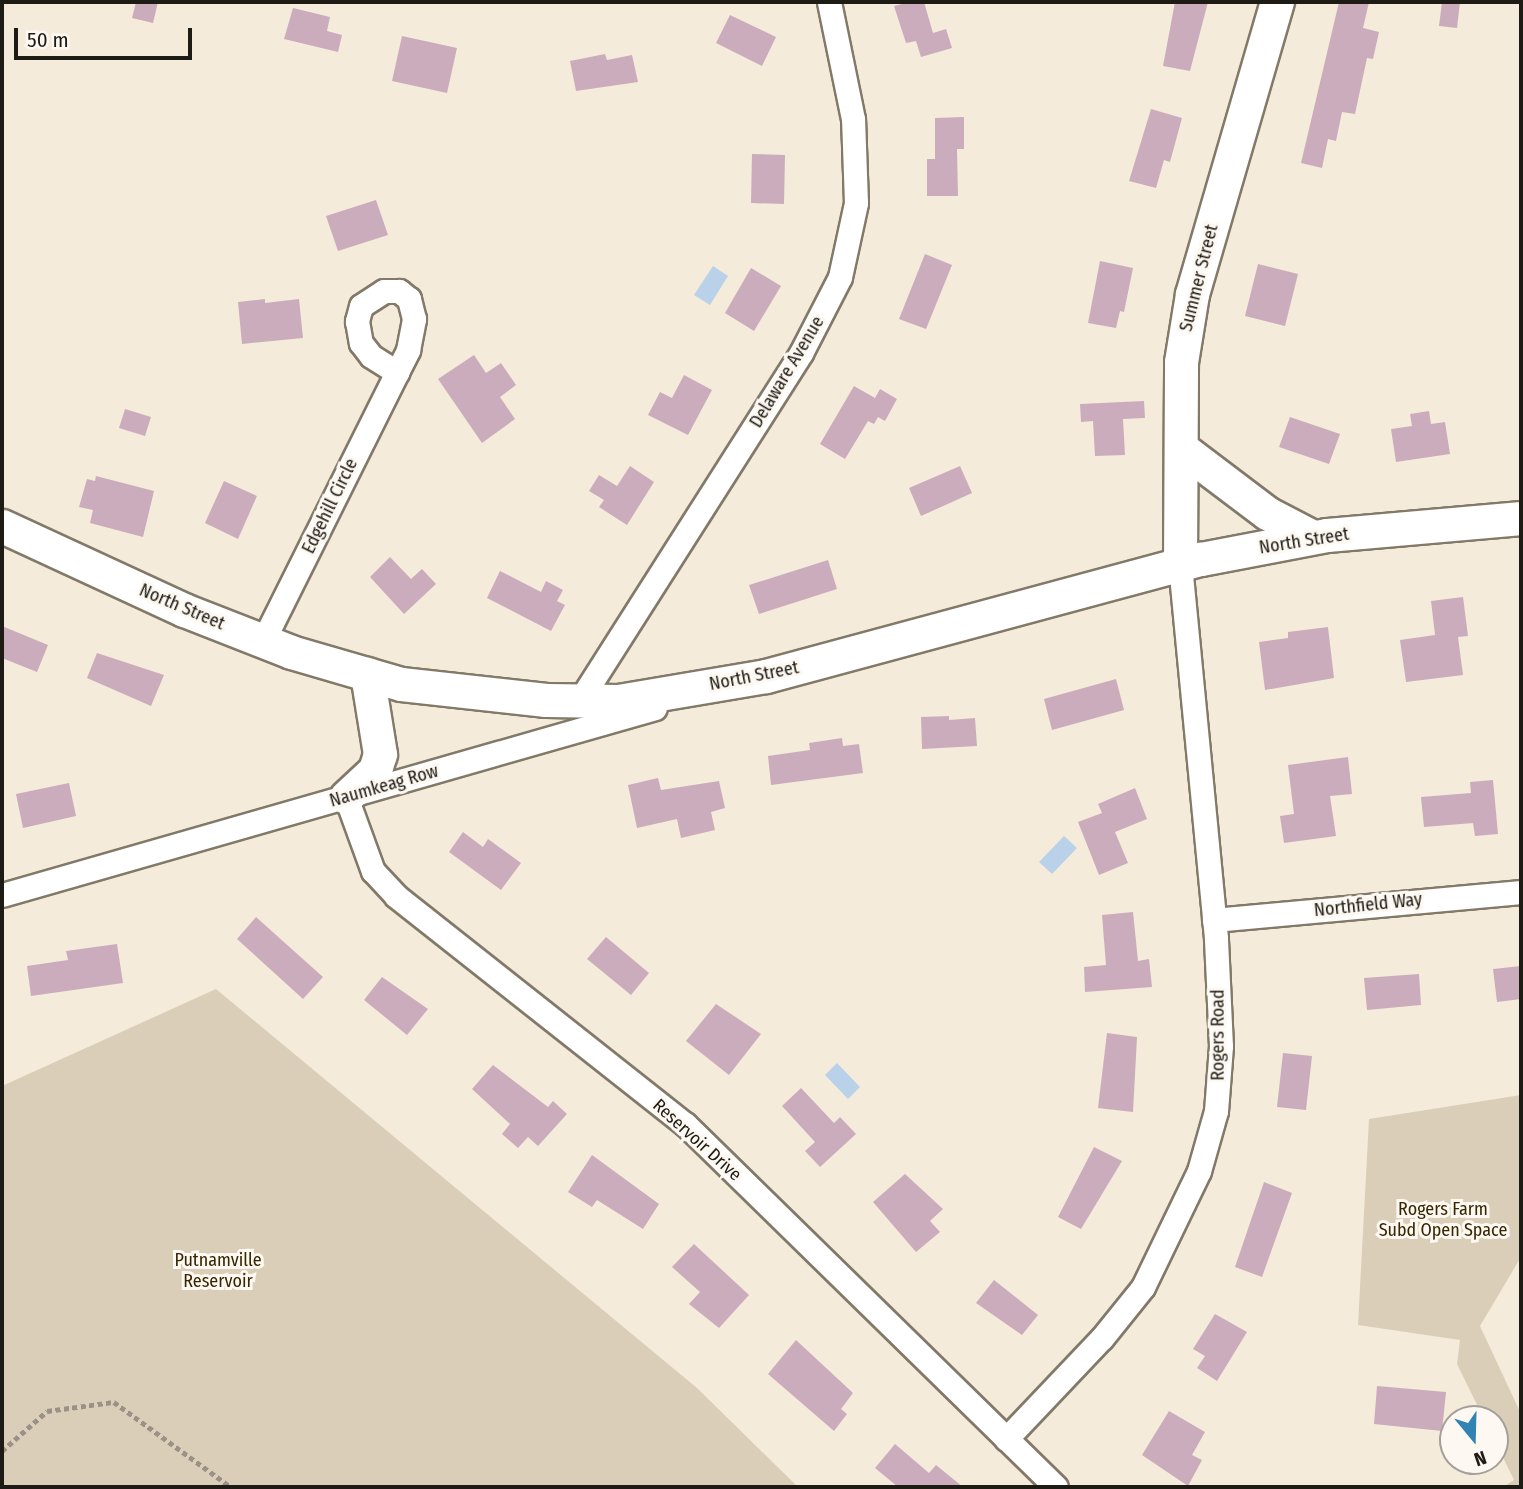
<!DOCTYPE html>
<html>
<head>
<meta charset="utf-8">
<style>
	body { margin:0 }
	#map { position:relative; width:1523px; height:1489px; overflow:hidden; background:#f5ebda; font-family:"Fira Sans Condensed",sans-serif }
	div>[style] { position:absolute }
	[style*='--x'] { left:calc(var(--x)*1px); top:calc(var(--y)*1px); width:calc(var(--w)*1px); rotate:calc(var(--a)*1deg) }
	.green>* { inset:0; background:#dbceb8 }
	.water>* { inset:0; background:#b9d1e9 }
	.building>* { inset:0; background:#cbacbd }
	.path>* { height:4.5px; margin-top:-2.25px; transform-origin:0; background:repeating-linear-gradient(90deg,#9a9286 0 5px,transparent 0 8.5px) }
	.roads { filter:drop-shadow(2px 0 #827969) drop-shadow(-2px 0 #827969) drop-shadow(0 2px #827969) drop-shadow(0 -2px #827969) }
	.street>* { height:23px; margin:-11.5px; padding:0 11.5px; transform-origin:11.5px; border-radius:11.5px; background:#fff }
	.secondary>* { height:33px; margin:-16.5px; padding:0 16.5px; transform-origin:16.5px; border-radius:16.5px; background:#fff }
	span { translate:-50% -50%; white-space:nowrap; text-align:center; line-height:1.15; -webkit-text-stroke:6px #fdf9f2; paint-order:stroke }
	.street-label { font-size:18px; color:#1e1a14 }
	.park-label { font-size:18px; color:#382601 }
	.frame { position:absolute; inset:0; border:4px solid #1e1a14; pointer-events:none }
	.north { position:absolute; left:1439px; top:1405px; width:70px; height:70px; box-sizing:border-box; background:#fdf9f2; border:2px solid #a4a099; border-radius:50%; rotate:161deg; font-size:19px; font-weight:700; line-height:28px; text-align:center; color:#1e1a14 }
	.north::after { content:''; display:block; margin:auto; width:24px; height:32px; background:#3183b4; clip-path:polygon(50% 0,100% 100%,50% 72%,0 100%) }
	.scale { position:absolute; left:14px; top:28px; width:178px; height:32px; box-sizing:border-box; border:4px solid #1e1a14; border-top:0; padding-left:9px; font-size:21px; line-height:24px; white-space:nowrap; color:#1e1a14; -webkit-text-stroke:5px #fdf9f2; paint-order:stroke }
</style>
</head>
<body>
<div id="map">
	<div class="green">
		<div style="clip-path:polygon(216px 989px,697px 1388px,798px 1487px,2px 1487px,2px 1086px)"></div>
		<div style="clip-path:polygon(1521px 1095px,1521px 1257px,1480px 1326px,1521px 1414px,1521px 1487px,1503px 1487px,1514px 1480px,1495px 1441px,1495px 1419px,1484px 1419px,1457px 1364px,1460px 1340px,1358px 1325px,1369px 1119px)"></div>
	</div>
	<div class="water">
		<div style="clip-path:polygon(713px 266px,728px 276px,710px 305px,694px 295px)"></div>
		<div style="clip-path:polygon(1064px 836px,1077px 848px,1052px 874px,1039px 862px)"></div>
		<div style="clip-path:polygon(837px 1063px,860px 1087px,848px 1099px,825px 1075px)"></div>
	</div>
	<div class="building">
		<div style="clip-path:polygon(136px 2px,158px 2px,153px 23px,132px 18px)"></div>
		<div style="clip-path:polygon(910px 2px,924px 2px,933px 33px,946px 29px,952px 48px,921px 57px,916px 41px,906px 43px,894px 6px)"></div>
		<div style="clip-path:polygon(1175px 2px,1208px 2px,1190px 71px,1163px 66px)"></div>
		<div style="clip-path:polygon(1339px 2px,1369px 2px,1363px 28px,1379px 32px,1373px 59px,1367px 58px,1355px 114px,1342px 112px,1336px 141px,1328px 139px,1322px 168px,1301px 163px)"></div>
		<div style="clip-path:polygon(1442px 2px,1460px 2px,1457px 28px,1439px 26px)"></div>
		<div style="clip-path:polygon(293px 8px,330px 17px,327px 31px,342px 35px,338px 52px,284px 39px)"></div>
		<div style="clip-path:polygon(730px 15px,776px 37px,762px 66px,716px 43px)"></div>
		<div style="clip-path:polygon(402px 36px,457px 48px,447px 93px,392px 81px)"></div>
		<div style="clip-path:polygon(605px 54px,607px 60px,632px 55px,638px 82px,576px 91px,570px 61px)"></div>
		<div style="clip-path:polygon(1151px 109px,1182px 118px,1170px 162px,1164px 160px,1156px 188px,1129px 181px)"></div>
		<div style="clip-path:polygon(964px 117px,964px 149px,957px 149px,958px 196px,927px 196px,927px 159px,935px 159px,935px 118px)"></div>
		<div style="clip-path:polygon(752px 154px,785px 155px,784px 204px,751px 203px)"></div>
		<div style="clip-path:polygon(376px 200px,388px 235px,338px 251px,326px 216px)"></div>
		<div style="clip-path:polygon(925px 254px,952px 265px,926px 329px,899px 319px)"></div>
		<div style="clip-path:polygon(1100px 261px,1133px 268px,1124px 312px,1120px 311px,1116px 328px,1088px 323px)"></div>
		<div style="clip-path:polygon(1258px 264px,1298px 274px,1285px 326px,1245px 316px)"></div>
		<div style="clip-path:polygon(751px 268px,781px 286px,754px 331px,725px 313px)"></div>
		<div style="clip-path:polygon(265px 299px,265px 303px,299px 299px,303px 338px,242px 344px,238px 302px)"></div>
		<div style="clip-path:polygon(474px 355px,486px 373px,501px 363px,516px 385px,500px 397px,515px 419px,482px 443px,438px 379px)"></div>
		<div style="clip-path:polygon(684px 375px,712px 390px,688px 435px,648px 415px,660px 392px,672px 398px)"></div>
		<div style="clip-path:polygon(854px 386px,875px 398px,880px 389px,897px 399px,885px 421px,878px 417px,874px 424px,868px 421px,845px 459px,820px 444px)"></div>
		<div style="clip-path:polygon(1144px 401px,1145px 418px,1123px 419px,1125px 455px,1095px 456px,1093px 421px,1081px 422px,1080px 404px)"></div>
		<div style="clip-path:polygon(125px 409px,151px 417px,145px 436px,119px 428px)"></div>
		<div style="clip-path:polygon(1429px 411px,1431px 424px,1445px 422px,1450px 454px,1396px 462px,1391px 429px,1412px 426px,1410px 414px)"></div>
		<div style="clip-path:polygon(1290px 417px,1340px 434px,1329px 464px,1279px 447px)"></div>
		<div style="clip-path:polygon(630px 466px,654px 482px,627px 525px,599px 507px,604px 500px,589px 491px,599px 475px,617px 486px)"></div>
		<div style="clip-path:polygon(960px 466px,972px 493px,921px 516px,909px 488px)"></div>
		<div style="clip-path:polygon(96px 476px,154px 491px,143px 537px,90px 523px,93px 510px,79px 507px,87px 479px,95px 481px)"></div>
		<div style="clip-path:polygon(224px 481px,257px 496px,238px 539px,205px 523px)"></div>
		<div style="clip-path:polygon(390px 557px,411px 579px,422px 569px,436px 584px,404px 614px,370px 577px)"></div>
		<div style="clip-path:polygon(828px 560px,837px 589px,759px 614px,749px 585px)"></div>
		<div style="clip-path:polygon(500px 571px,541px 592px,546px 581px,563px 590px,557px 601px,565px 605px,551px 631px,487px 598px)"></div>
		<div style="clip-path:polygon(1463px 597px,1468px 636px,1458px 637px,1463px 675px,1406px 682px,1400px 640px,1435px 635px,1431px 601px)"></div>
		<div style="clip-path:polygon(2px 626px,48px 645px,37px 672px,2px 658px)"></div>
		<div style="clip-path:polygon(1328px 627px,1334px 678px,1265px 690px,1259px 642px,1288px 638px,1288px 632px)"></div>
		<div style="clip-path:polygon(97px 653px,164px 675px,151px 706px,87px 678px)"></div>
		<div style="clip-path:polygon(1116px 679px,1124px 710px,1052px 730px,1044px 699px)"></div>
		<div style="clip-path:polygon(949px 716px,949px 720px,975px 718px,977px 746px,922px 749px,921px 717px)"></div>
		<div style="clip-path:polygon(842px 738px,843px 746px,859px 744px,863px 773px,771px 785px,768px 756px,810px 750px,809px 743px)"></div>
		<div style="clip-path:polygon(1348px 757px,1352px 794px,1330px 796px,1336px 836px,1284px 843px,1280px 816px,1294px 814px,1288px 765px)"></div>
		<div style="clip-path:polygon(658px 778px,661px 790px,719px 781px,725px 808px,711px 812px,715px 830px,681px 838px,677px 819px,637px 828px,628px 785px)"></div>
		<div style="clip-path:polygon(1493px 780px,1498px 834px,1475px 836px,1473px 823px,1424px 827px,1421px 797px,1471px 793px,1470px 782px)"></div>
		<div style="clip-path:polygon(69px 783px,76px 816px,23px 828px,16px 794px)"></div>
		<div style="clip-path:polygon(1135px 788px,1147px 819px,1115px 832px,1128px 863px,1099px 875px,1078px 822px,1102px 813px,1098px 804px)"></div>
		<div style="clip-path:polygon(463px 832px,483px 847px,488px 839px,521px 863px,501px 890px,449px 852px)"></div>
		<div style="clip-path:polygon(1133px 912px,1138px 961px,1149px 959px,1152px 987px,1085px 992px,1084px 967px,1106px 965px,1102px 915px)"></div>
		<div style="clip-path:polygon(256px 917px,323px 977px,303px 999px,237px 939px)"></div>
		<div style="clip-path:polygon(606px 937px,649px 973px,631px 995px,587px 959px)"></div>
		<div style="clip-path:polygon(117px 944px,123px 983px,31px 996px,27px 966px,68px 960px,66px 951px)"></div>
		<div style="clip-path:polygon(1521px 966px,1521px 999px,1497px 1002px,1493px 969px)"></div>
		<div style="clip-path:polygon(1419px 974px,1421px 1005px,1367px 1010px,1364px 978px)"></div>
		<div style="clip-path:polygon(382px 977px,428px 1009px,407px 1035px,364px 1000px)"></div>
		<div style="clip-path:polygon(716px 1004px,761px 1034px,729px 1075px,686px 1041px)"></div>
		<div style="clip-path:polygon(1107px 1033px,1137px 1037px,1133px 1112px,1098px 1108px)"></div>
		<div style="clip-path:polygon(1283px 1053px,1312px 1056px,1306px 1110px,1277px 1107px)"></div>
		<div style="clip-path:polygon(493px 1065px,548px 1107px,553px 1101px,567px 1114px,538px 1146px,528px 1137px,518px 1148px,502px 1134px,510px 1124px,472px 1089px)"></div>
		<div style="clip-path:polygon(801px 1088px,834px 1123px,840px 1117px,856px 1134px,820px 1167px,805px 1151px,815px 1142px,782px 1106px)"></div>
		<div style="clip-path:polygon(1094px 1147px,1122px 1161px,1081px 1229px,1058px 1217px)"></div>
		<div style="clip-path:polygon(592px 1155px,659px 1204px,643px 1229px,597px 1200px,592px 1207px,568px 1192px)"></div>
		<div style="clip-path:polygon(905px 1174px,943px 1209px,930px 1221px,940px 1232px,916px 1252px,873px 1202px)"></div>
		<div style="clip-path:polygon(1264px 1182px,1292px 1193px,1262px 1277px,1235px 1267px)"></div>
		<div style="clip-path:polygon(694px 1244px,749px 1295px,719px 1328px,689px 1304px,700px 1292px,672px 1267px)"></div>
		<div style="clip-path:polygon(994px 1280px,1038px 1315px,1022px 1335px,976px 1303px)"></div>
		<div style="clip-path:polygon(1215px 1314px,1247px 1332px,1217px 1381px,1197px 1368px,1205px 1356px,1193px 1349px)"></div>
		<div style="clip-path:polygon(796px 1340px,853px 1393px,841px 1409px,847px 1414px,834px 1431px,768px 1374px)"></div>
		<div style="clip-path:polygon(1377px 1386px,1446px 1392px,1442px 1431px,1374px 1424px)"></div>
		<div style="clip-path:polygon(1169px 1411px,1205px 1432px,1192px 1455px,1202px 1460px,1188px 1486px,1142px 1455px)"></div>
		<div style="clip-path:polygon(895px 1444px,929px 1473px,936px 1465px,963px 1487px,898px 1487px,875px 1468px)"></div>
	</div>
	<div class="path">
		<div style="--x:2;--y:1451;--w:60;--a:-41.6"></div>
		<div style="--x:47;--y:1411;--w:68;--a:-7.7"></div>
		<div style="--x:114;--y:1402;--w:145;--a:36"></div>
	</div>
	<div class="roads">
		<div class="street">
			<div style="--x:263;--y:641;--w:301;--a:-63.5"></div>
			<div style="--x:397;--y:372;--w:25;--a:-63"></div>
			<div style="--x:408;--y:350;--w:32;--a:-79"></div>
			<div style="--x:414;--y:319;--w:21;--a:-104"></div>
			<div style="--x:409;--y:299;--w:13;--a:-141"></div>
			<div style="--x:399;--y:291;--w:15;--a:180"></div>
			<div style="--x:384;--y:291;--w:27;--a:147"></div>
			<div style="--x:361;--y:306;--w:16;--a:105"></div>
			<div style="--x:357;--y:321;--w:22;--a:80"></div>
			<div style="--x:361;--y:343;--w:16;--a:52"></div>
			<div style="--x:371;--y:356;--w:31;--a:32"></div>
			<div style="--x:580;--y:700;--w:411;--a:-57.5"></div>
			<div style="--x:801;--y:353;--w:85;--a:-62.8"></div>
			<div style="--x:840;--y:277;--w:76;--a:-77.8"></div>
			<div style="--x:856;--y:203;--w:84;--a:-92"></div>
			<div style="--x:853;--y:119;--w:119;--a:-101.6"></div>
			<div style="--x:346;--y:797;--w:79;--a:70"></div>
			<div style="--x:373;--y:871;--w:34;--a:47"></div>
			<div style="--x:396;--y:896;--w:368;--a:38.3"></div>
			<div style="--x:685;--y:1124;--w:519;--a:44.38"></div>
			<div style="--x:2;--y:895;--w:679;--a:-15.98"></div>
			<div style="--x:1214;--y:920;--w:308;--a:-5.2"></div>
			<div style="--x:1006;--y:1439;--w:139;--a:-46.5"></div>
			<div style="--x:1102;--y:1338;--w:65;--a:-51.2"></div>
			<div style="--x:1143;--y:1287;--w:129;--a:-64.2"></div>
			<div style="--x:1199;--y:1171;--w:62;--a:-74.2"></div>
			<div style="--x:1216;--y:1111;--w:65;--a:-85.6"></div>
			<div style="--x:1221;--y:1046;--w:108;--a:-92.7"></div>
			<div style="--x:1216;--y:938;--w:376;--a:-95.5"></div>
		</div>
		<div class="secondary">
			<div style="--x:1181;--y:448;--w:108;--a:37.1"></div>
			<div style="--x:1267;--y:513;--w:52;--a:27.6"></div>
			<div style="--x:2;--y:526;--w:200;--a:24.8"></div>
			<div style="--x:184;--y:610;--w:115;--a:21.4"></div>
			<div style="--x:291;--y:652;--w:115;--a:16.2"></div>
			<div style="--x:401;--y:684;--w:146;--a:6.3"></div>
			<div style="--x:546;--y:700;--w:72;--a:0.8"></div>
			<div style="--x:618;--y:701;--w:150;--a:-9.6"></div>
			<div style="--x:766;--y:676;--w:450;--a:-15.1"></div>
			<div style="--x:1201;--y:559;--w:128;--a:-10.8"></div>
			<div style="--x:1327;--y:535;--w:195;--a:-5"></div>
			<div style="--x:1180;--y:564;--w:202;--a:-89.7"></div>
			<div style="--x:1181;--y:362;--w:69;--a:-80.8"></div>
			<div style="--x:1192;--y:294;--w:304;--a:-73.8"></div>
			<div style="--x:346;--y:797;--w:40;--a:-43"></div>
			<div style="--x:375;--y:770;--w:17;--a:-73"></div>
			<div style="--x:380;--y:754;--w:81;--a:-99.2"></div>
		</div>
	</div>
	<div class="street-label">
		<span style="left:1199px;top:278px;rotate:-76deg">Summer Street</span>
		<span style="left:787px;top:372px;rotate:-59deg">Delaware Avenue</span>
		<span style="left:330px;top:506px;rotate:-64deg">Edgehill Circle</span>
		<span style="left:1304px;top:541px;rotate:-9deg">North Street</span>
		<span style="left:182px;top:607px;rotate:23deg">North Street</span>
		<span style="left:754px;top:676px;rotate:-11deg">North Street</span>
		<span style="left:384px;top:786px;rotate:-16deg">Naumkeag Row</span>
		<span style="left:1368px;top:905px;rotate:-6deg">Northfield Way</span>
		<span style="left:1218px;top:1035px;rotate:-90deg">Rogers Road</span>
		<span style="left:697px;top:1140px;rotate:42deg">Reservoir Drive</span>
	</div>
	<div class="park-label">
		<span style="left:1443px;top:1220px">Rogers Farm<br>Subd Open Space</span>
		<span style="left:218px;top:1271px">Putnamville<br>Reservoir</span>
	</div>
	<div class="frame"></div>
	<div class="north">N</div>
	<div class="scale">50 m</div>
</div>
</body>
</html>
